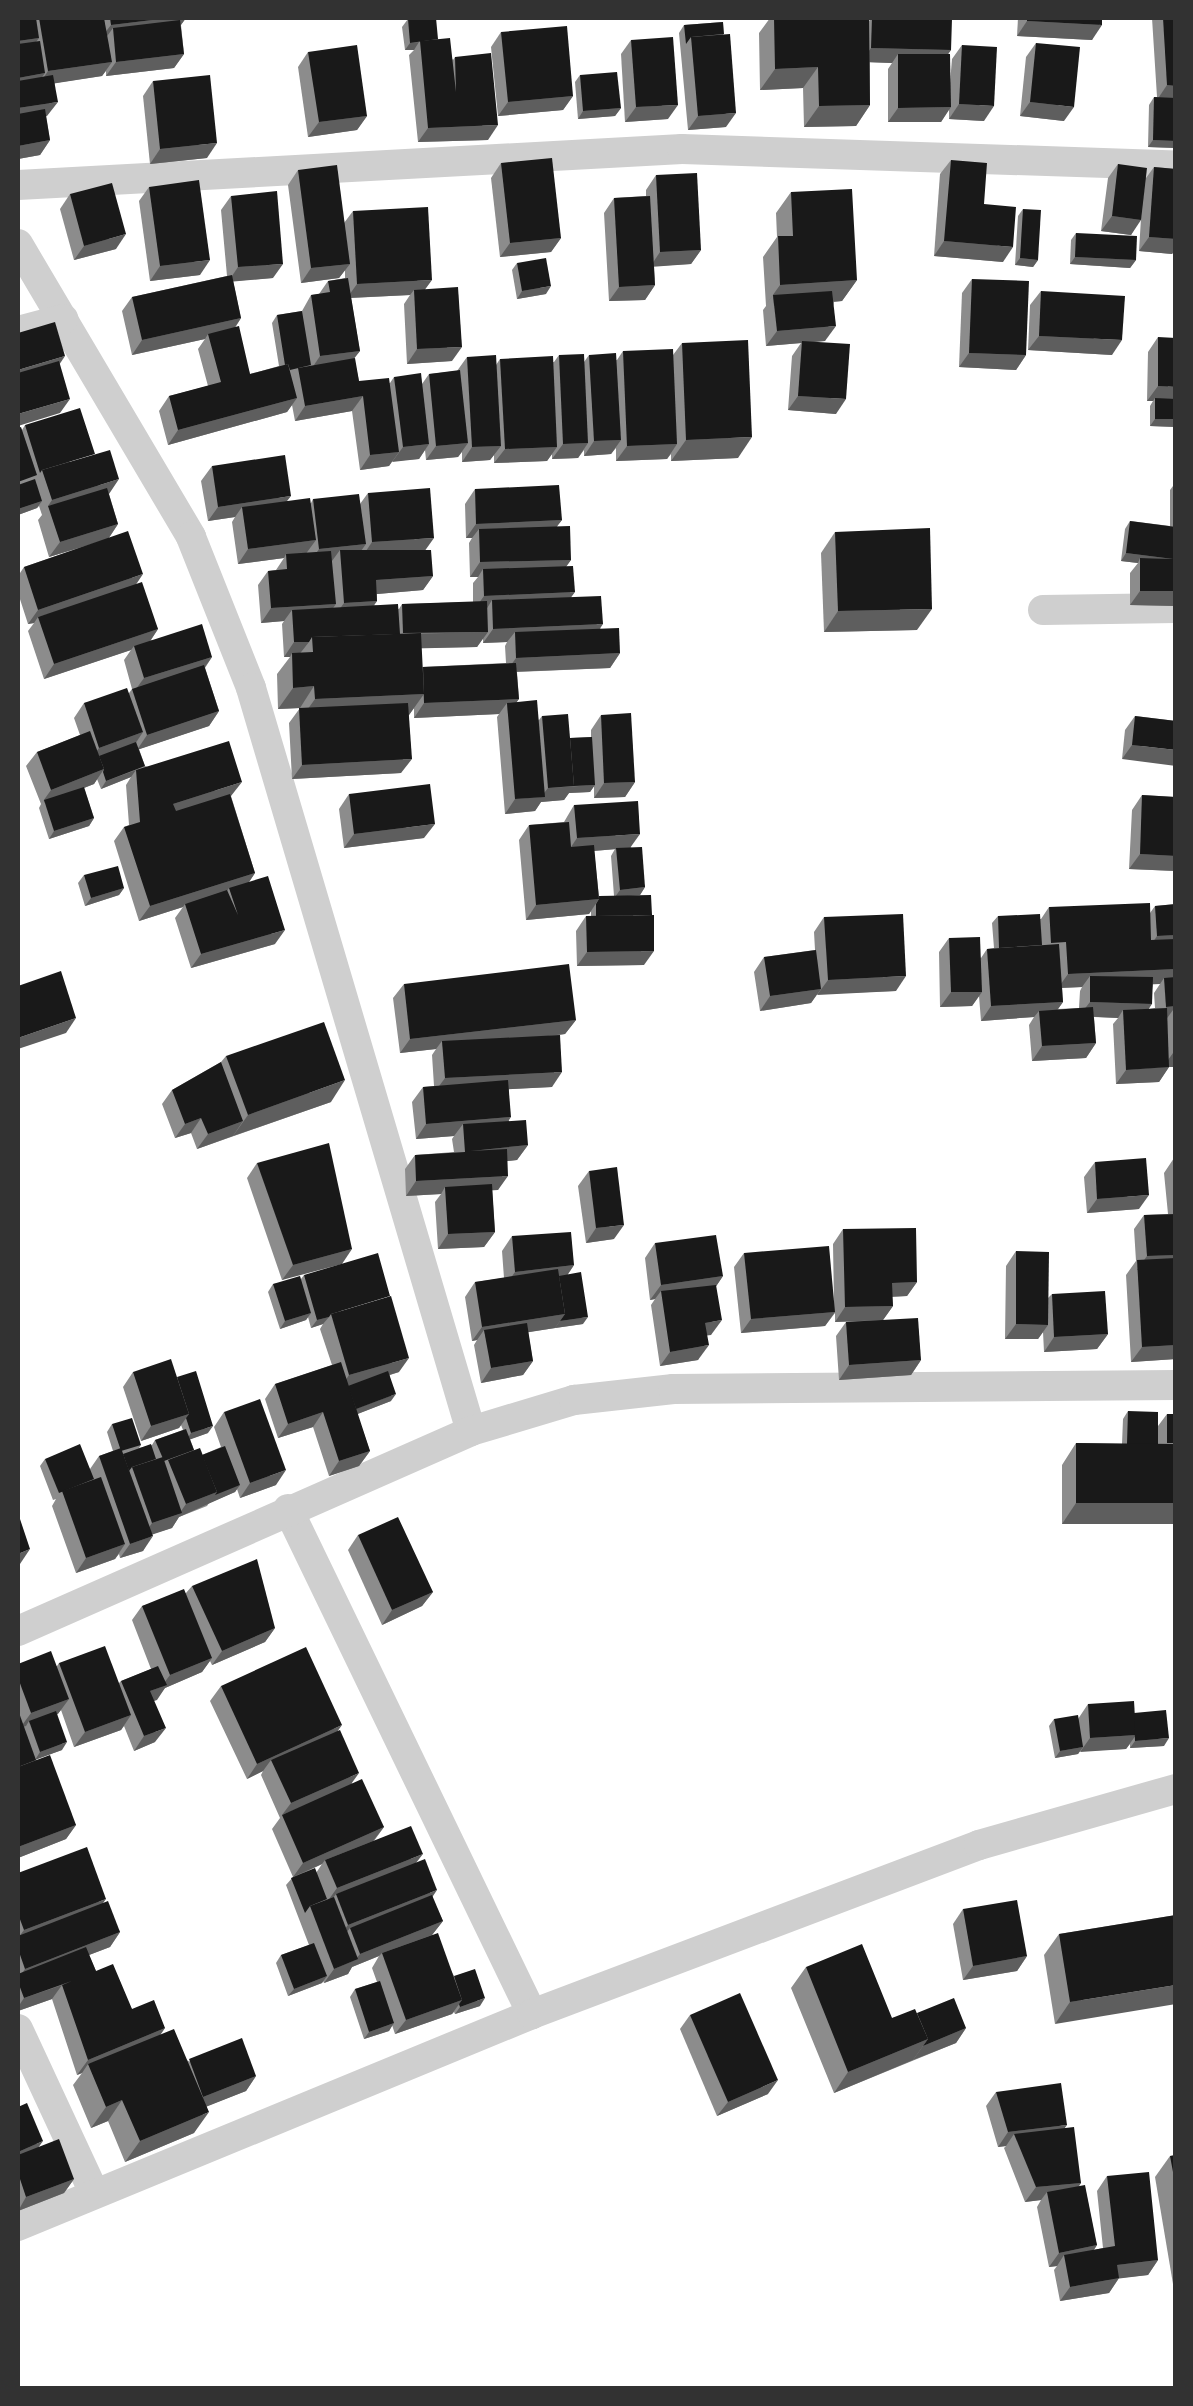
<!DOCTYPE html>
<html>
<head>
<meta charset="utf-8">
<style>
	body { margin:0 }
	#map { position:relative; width:1193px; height:2406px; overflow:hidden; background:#fff; font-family:Roboto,sans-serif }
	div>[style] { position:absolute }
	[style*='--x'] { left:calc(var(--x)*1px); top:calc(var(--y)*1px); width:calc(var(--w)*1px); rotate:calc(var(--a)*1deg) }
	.street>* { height:30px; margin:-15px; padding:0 15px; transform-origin:15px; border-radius:15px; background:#cfcfcf }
	.wall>* { inset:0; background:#8c8c8c }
	.shaded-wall>* { inset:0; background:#5e5e5e }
	.building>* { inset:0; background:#191919 }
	span { translate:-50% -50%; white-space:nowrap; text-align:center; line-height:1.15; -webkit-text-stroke:10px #fff; paint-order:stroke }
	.frame { position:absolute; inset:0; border:20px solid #323232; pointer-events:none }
</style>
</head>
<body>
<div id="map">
	<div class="street">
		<div style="--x:18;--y:185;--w:665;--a:-3.1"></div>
		<div style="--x:682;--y:149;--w:494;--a:1.9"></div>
		<div style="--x:18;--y:244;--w:340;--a:59.4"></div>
		<div style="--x:191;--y:537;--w:162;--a:68.3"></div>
		<div style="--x:251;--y:688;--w:775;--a:73.51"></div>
		<div style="--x:18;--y:331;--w:47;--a:-14.9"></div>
		<div style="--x:1043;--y:610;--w:133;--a:-0.9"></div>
		<div style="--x:288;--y:1509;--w:561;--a:64.21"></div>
		<div style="--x:18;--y:1631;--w:495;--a:-23.8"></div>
		<div style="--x:471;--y:1431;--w:108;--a:-16.8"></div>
		<div style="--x:574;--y:1400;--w:100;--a:-6.3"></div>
		<div style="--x:673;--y:1389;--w:503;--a:-0.46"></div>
		<div style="--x:18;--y:2029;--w:181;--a:65.1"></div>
		<div style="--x:18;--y:2226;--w:556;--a:-22.41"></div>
		<div style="--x:532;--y:2014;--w:478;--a:-20.7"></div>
		<div style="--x:979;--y:1845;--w:205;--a:-15.9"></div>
	</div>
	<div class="wall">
		<div style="clip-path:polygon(18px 18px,186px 18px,181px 25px,184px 54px,174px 68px,106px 76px,106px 71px,102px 76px,55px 83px,46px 117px,50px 140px,40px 155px,18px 159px)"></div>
		<div style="clip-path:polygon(770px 18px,869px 18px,869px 21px,871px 18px,951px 50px,948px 54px,950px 83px,952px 59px,962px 45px,984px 121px,949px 119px,949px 109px,941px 122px,888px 122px,888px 69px,892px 63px,870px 62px,870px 105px,856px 126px,804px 127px,803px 88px,760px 90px,759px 33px)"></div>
		<div style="clip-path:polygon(1018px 18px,1102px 18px,1092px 40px,1017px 36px)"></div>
		<div style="clip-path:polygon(1152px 18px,1176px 18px,1176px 148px,1148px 147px,1149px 105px,1154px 97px,1157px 97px)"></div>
		<div style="clip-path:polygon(408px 19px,438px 39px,453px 60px,455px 57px,488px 140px,418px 142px,409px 55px,414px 50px,405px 50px,402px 27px)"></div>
		<div style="clip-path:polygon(723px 22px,726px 127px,688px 130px,679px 33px,684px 25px)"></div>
		<div style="clip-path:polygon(501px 32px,573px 96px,563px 110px,498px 116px,491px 47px)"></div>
		<div style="clip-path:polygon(631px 40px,668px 119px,625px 122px,621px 54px)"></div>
		<div style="clip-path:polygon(1036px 43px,1064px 121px,1020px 116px,1026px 57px)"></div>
		<div style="clip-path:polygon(308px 52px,367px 116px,357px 130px,308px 137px,298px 67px)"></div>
		<div style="clip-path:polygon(580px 75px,621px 108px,615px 116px,578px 119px,575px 82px)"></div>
		<div style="clip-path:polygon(153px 81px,207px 158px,150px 164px,143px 96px)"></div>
		<div style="clip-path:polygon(951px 160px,984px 204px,1003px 262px,934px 256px,940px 174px)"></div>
		<div style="clip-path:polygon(501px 163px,561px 238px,551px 252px,500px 257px,491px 178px)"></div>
		<div style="clip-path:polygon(1118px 164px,1146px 178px,1154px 167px,1176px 169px,1176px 249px,1172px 254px,1139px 251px,1141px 218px,1131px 235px,1101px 231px,1108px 178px)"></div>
		<div style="clip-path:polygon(298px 170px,344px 223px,353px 211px,425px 289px,452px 361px,407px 364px,404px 304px,410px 295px,351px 298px,360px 351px,354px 358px,359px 381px,390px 383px,394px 377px,422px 384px,429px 374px,457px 371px,467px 357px,496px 365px,500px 359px,554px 362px,559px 355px,584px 362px,589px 355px,617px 360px,623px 351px,673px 355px,682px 343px,738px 458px,671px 461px,671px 454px,667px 459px,616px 461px,616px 448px,611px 454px,584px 456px,584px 450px,578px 458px,552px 459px,552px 454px,547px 461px,494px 463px,494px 455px,490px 460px,462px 462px,462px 452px,458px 457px,426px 460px,425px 450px,419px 459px,392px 461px,389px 466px,360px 470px,352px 411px,295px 421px,292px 405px,287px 412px,168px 445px,159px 411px,169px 396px,208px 386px,198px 349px,205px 339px,132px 355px,122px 311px,132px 297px,227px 276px,221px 210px,231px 196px,273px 278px,233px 281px,241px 318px,235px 328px,250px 374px,279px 366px,272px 323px,277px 315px,302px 311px,311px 295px,319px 294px,328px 281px,345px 278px,345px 270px,339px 278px,301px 283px,288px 185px)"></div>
		<div style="clip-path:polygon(656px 175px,701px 250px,691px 264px,654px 266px,655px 285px,645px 300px,609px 301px,604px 213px,614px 198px,646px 196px,646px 190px)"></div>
		<div style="clip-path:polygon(149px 187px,200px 275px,150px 281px,139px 201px)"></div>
		<div style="clip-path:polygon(791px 192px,857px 280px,842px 301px,834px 302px,825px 341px,813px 342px,836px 414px,788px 410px,792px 356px,801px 343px,766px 346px,763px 310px,766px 306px,763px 257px,777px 237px,776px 213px)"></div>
		<div style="clip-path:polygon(70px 194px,116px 249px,74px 260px,60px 209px)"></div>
		<div style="clip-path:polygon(1023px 209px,1038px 260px,1033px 267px,1015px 265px,1018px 216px)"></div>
		<div style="clip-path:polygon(1076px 233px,1136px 260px,1130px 268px,1070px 264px,1071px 240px)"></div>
		<div style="clip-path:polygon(517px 263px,546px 294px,517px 299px,512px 270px)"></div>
		<div style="clip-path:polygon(972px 279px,1026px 355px,1016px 370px,959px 367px,962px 293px)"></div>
		<div style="clip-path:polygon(1041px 291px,1112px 355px,1028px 350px,1030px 305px)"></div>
		<div style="clip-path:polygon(1158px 337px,1176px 427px,1150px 426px,1150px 406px,1153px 401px,1147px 401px,1148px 352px)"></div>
		<div style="clip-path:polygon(25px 425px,109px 494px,118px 524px,109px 538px,136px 584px,158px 629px,151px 640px,212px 657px,205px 668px,219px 711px,209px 726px,139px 749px,145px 766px,231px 796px,255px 873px,249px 882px,275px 944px,191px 968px,175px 918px,183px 907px,139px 921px,114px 841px,124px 827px,129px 825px,126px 785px,131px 777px,101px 789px,97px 779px,94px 784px,84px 788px,94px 818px,89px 826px,49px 839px,39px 808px,41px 804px,26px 766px,37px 752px,80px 735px,74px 718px,84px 703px,129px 693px,132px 689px,124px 660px,131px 650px,44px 679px,28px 631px,34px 623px,28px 624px,18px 593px,18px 576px,24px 567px,85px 546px,49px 557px,38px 520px,42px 515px,39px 506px,37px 508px,18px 515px,18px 428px,22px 430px)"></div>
		<div style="clip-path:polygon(evenodd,212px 466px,287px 501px,311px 503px,313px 499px,360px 504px,368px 493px,425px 550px,433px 576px,423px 590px,377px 594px,377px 601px,374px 605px,399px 609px,402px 604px,473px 602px,473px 583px,478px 577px,470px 577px,469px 543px,472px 538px,466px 538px,465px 504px,475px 489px,562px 520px,557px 526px,571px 560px,566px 566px,571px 597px,600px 628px,620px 653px,610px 668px,517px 672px,519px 699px,516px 702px,539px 720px,542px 716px,570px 738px,591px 737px,591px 730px,601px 715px,635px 782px,625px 797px,594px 798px,594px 786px,590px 792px,569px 793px,564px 800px,541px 802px,535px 811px,505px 814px,497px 717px,499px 714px,414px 718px,414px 708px,409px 715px,401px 773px,292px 779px,289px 723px,300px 708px,278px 709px,277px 674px,290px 657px,284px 657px,282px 624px,284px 621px,261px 623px,258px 585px,268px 571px,276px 570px,284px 558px,238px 564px,232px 522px,235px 517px,208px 521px,201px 481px,212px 466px,483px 638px,483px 643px,507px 642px,505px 646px,506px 663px,422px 667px,421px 648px,477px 647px,483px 638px)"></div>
		<div style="clip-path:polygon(1176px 482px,1176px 535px,1173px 559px,1176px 559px,1176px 606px,1130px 605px,1130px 573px,1138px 563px,1121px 561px,1125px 529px,1130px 521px,1170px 526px,1170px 490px)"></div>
		<div style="clip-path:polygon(835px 532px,917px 630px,824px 632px,821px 553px)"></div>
		<div style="clip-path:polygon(1135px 716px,1176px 721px,1122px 759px,1125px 730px)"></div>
		<div style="clip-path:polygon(1175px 771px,1176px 871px,1129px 869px,1132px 810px,1142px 795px,1174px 797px)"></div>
		<div style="clip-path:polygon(349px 794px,424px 838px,344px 848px,339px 809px)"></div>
		<div style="clip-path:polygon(evenodd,574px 805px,631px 847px,645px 887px,640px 895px,629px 896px,644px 965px,577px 966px,576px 931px,586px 916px,591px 916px,591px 911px,589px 914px,526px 920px,519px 840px,529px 825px,564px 822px,574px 805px,615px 849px,611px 856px,614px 896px,599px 896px,594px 851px,615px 849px)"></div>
		<div style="clip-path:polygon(84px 875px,124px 888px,119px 895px,85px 906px,78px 883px)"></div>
		<div style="clip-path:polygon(evenodd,1176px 904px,1176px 1067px,1169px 1067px,1159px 1082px,1116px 1084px,1113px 1024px,1118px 1018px,1094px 1017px,1096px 1043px,1086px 1058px,1032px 1061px,1029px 1025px,1034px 1017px,981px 1021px,979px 996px,972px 1006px,940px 1007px,939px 952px,949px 938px,981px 958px,987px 949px,994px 948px,992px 923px,998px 916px,1041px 919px,1049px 907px,1150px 913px,1155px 906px,1176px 904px,1153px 984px,1160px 984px,1154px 993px,1155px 1008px,1149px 1009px,1153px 984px,1176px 904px,1082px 987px,1080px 991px,1079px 1008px,1058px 1009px,1063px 1002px,1062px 988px,1082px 987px)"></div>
		<div style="clip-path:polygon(824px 917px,896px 991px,817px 994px,811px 1003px,760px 1011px,754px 972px,764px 957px,815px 950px,814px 932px)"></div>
		<div style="clip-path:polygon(404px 984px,576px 1020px,565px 1034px,559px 1035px,552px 1087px,509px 1089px,509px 1121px,528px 1145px,517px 1160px,507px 1161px,498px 1190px,492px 1190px,495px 1232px,484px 1247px,438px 1249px,435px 1202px,441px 1194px,406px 1196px,405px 1169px,415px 1155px,454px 1152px,452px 1139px,454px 1136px,416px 1139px,412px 1102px,423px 1087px,434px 1086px,432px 1055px,436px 1049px,400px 1053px,393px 998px)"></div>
		<div style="clip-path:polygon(226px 1056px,331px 1102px,197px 1149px,191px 1133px,175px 1138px,162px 1104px,172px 1090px,221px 1062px)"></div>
		<div style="clip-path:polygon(1174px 1158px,1176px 1359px,1131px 1362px,1126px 1275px,1136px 1261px,1134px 1229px,1144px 1215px,1168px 1214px,1164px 1173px)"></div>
		<div style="clip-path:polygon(1095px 1162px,1139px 1209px,1087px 1213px,1084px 1177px)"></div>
		<div style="clip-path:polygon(257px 1163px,352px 1249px,282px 1280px,247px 1178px)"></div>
		<div style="clip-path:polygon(589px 1171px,614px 1239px,586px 1243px,578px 1186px)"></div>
		<div style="clip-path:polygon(843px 1229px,917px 1282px,907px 1296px,892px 1297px,893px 1306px,883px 1320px,921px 1360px,911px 1375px,839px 1380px,836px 1336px,846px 1322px,858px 1321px,835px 1322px,835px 1313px,825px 1326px,741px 1333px,734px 1267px,744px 1253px,834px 1303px,833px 1244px)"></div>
		<div style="clip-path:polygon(512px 1236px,574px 1265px,568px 1274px,583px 1324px,528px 1332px,533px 1361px,523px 1375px,481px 1383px,474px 1345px,477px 1340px,472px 1341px,465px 1297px,475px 1282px,504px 1278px,502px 1251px)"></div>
		<div style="clip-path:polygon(655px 1243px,723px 1276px,716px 1286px,711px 1335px,707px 1335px,698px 1360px,660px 1366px,651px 1305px,655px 1299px,650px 1300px,645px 1258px)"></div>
		<div style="clip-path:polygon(1016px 1251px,1048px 1298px,1052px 1294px,1108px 1334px,1097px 1349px,1044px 1352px,1043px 1332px,1038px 1339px,1005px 1339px,1006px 1266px)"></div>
		<div style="clip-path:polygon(304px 1275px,399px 1372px,390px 1375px,391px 1401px,357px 1414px,370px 1451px,359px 1466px,329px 1476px,313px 1427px,278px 1438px,265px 1399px,275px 1384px,332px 1365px,320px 1329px,323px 1324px,311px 1328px,308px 1317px,306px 1320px,280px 1329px,268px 1292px,273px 1284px,301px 1279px)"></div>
		<div style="clip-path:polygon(133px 1372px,177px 1377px,208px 1433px,190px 1439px,194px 1450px,202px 1455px,221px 1447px,214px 1427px,224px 1412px,276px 1485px,240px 1498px,237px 1489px,235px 1492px,209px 1503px,207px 1506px,179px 1517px,172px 1528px,152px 1534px,143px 1551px,120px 1558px,119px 1554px,115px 1559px,76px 1573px,52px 1506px,56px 1499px,53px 1500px,40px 1466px,45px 1459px,90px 1469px,99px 1456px,113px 1451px,107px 1432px,112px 1424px,141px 1445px,139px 1448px,152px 1445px,155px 1440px,183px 1430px,181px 1425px,179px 1428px,141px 1441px,123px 1387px)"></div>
		<div style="clip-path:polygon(1128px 1411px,1158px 1426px,1167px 1414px,1176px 1414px,1176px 1524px,1062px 1524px,1062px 1465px,1076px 1443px,1122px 1444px,1123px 1419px)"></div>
		<div style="clip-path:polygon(358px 1535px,433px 1592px,422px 1606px,382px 1625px,348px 1550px)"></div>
		<div style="clip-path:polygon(192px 1586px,275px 1628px,265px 1642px,212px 1665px,210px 1661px,202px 1672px,165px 1688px,154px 1701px,155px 1742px,134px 1751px,124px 1726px,121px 1730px,74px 1747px,61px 1710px,57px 1714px,62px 1750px,36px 1759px,76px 1825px,66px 1839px,18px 1858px,18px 1664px,57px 1666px,59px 1663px,119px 1683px,121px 1681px,151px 1669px,132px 1620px,142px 1606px,186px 1593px)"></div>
		<div style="clip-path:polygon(evenodd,221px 1686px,338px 1730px,352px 1783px,384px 1827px,374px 1841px,416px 1862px,443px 1921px,432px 1935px,454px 1976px,480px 2006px,455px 2014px,454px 2012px,452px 2014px,395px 2034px,392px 2025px,389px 2031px,364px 2039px,350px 1997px,355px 1989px,377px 1982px,372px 1968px,379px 1956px,352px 1967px,348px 1974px,324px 1983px,323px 1981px,322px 1983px,288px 1996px,276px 1963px,281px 1955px,309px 1945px,286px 1885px,293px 1877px,272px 1829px,280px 1818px,261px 1775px,263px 1771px,247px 1779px,210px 1701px,221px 1686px,322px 1864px,316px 1873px,304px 1873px,322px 1864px)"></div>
		<div style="clip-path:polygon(1088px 1704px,1134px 1713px,1164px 1746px,1130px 1748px,1130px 1744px,1126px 1749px,1080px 1751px,1078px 1754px,1055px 1758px,1049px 1726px,1054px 1719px,1078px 1719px)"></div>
		<div style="clip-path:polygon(18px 1873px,103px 1903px,120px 1932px,110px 1947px,89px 1955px,96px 1971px,132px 2009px,165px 2028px,160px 2034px,188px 2061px,256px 2076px,246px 2091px,207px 2106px,194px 2133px,125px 2162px,108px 2121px,91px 2128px,73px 2085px,82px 2073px,77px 2075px,52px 1999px,18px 2011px)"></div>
		<div style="clip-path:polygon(963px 1909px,1027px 1956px,1017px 1971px,963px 1980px,953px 1924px)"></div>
		<div style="clip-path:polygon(1176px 1915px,1055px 2024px,1044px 1955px,1059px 1934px)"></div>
		<div style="clip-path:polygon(806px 1967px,892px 2018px,917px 2013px,966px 2028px,956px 2043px,834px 2093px,791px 1988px)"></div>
		<div style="clip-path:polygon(690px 2015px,768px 2094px,717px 2116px,680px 2029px)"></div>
		<div style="clip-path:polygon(996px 2092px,1065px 2128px,1081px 2183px,1079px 2186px,1097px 2245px,1094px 2250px,1103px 2248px,1097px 2191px,1107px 2176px,1158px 2260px,1148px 2275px,1119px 2278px,1109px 2293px,1060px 2301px,1054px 2270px,1057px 2266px,1049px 2267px,1037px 2207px,1041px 2200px,1025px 2202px,1004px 2148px,1006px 2146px,998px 2147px,986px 2106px)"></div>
		<div style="clip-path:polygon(18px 2107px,38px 2147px,74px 2179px,64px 2193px,18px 2211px)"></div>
		<div style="clip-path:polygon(1176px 2155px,1176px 2283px,1173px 2284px,1155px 2177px,1170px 2156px)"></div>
	</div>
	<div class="shaded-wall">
		<div style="clip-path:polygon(169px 18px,186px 18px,177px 30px,113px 28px,105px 39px,100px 39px,111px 25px)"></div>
		<div style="clip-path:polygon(1027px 21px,1102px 25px,1092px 40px,1017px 36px)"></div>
		<div style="clip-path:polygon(39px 38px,29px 52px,18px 54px,18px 41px)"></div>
		<div style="clip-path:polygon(419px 42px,414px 50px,405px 50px,410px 43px)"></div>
		<div style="clip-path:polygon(871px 48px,951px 50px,941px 64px,898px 54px,892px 63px,861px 62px)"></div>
		<div style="clip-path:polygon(184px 54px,174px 68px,106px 76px,116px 62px)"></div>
		<div style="clip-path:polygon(112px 62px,102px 76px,38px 86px,48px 71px)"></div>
		<div style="clip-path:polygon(818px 67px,803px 88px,760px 90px,775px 69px)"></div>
		<div style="clip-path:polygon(45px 73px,35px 87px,18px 90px,18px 78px)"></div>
		<div style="clip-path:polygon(1167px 85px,1176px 86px,1176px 102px,1157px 100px)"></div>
		<div style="clip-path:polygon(573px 96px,563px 110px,498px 116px,508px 102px)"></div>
		<div style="clip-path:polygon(58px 102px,47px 116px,18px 121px,18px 108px)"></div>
		<div style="clip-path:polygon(1030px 102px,1074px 107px,1064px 121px,1020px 116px)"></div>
		<div style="clip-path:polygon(959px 104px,994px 106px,984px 121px,949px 119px)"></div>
		<div style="clip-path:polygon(678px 105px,668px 119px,625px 122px,636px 107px)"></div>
		<div style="clip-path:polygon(870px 105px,856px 126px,804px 127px,819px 106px)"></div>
		<div style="clip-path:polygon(951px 107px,941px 122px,888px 122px,898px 108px)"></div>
		<div style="clip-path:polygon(621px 108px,615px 116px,578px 119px,583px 111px)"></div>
		<div style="clip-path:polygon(736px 113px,726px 127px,688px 130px,698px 116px)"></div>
		<div style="clip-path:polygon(367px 116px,357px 130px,308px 137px,319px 122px)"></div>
		<div style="clip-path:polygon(498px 125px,488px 140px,418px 142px,428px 128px)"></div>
		<div style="clip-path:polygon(50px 140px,40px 155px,18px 159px,18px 146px)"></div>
		<div style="clip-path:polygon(1153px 140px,1176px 141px,1176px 148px,1148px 147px)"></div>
		<div style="clip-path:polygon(217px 143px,207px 158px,150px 164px,160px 149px)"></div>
		<div style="clip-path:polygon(1112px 216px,1141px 220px,1131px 235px,1101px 231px)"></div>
		<div style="clip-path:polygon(126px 234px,116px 249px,74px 260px,84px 246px)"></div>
		<div style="clip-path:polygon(1149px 237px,1176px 239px,1176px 249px,1172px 254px,1139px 251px)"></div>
		<div style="clip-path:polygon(561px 238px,551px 252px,500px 257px,510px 243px)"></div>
		<div style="clip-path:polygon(944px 241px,1013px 247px,1003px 262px,934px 256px)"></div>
		<div style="clip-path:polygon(701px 250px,691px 264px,650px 267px,660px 252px)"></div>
		<div style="clip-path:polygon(1075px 257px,1136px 260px,1130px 268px,1070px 264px)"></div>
		<div style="clip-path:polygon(1020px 258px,1038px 260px,1033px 267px,1015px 265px)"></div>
		<div style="clip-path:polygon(210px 260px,200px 275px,150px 281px,160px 266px)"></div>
		<div style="clip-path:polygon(283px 264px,273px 278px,228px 282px,238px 267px)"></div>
		<div style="clip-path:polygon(350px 264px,339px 278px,301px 283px,311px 268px)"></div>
		<div style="clip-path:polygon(432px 280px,421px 295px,414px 290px,410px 295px,347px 298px,357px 284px)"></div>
		<div style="clip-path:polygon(857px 280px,842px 301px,774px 306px,773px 295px,765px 306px,780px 285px)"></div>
		<div style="clip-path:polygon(655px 285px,645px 300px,609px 301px,619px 287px)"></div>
		<div style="clip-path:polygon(551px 286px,546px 294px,517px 299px,522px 291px)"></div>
		<div style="clip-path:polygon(241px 318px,231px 333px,208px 334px,205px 339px,132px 355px,142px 340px)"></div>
		<div style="clip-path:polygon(836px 326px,825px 341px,766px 346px,777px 331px)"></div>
		<div style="clip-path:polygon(1039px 336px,1122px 340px,1112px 355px,1028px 350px)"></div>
		<div style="clip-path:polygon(462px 347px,452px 361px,407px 364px,417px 349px)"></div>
		<div style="clip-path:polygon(360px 351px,349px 365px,310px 371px,320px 356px)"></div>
		<div style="clip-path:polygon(969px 353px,1026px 355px,1016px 370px,959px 367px)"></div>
		<div style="clip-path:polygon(65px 356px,55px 371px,18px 381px,18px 370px)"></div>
		<div style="clip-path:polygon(1158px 386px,1176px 387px,1176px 402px,1155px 398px,1153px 401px,1147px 401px)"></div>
		<div style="clip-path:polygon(363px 396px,352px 411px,295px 421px,305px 406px)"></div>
		<div style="clip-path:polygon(798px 396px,846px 399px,836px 414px,788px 410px)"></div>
		<div style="clip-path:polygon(297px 398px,287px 412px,168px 445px,178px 430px)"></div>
		<div style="clip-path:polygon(70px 399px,60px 413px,18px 426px,18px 414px)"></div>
		<div style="clip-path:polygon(1155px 419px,1176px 419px,1176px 427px,1150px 426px)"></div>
		<div style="clip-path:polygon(752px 437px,738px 458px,671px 461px,686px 440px)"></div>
		<div style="clip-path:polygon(621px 440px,611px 454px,584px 456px,594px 441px)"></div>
		<div style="clip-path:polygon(468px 443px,458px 457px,426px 460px,436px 446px)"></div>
		<div style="clip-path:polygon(588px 443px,578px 458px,552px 459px,563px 444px)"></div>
		<div style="clip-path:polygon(429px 444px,419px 459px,392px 462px,403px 447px)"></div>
		<div style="clip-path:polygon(677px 444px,667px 459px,616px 461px,627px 446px)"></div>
		<div style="clip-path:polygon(501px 446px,490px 460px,462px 462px,472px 447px)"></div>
		<div style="clip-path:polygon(557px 447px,547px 461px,494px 463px,505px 449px)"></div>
		<div style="clip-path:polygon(399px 452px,389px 466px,360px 470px,370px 455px)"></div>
		<div style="clip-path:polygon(119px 479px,109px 494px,48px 506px,42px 515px,52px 500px)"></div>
		<div style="clip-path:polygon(291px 496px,280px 510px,242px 507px,235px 517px,208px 521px,218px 507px)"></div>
		<div style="clip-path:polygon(42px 501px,37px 508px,18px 515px,18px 509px)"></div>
		<div style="clip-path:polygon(562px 520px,551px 534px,479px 529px,472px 538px,466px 538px,476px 524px)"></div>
		<div style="clip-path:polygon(118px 524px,108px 539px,49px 557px,60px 542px)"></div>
		<div style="clip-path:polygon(434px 538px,424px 552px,362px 557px,372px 542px)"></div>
		<div style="clip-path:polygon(316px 540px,305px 555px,286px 554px,284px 558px,238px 564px,248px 549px)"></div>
		<div style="clip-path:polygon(366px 544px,356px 558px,340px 550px,332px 561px,309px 564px,319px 549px)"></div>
		<div style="clip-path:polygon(1126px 553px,1173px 559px,1140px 558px,1138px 563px,1121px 561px)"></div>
		<div style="clip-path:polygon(571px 560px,561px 574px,483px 569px,478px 577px,470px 577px,480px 562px)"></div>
		<div style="clip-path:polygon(143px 574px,133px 589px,38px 617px,34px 623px,28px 624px,38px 610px)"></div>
		<div style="clip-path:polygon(433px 576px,423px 590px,366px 595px,376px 580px)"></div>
		<div style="clip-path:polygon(1140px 591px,1176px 591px,1176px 606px,1130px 605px)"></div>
		<div style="clip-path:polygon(575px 592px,564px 607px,492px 600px,486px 610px,474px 610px,484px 596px)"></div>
		<div style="clip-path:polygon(377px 601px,367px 615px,334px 617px,344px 603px)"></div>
		<div style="clip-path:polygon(336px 604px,326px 618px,292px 610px,284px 621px,261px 623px,271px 608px)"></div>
		<div style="clip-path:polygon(932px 609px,917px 630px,824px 632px,838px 611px)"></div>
		<div style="clip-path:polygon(603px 624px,593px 639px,515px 632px,507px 642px,483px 643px,493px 629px)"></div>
		<div style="clip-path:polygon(158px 629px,148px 644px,134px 646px,131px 650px,44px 679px,54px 664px)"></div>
		<div style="clip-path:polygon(488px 632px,477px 647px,393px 649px,403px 634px)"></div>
		<div style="clip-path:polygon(294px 642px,309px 642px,298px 656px,292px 653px,290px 657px,284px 657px)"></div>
		<div style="clip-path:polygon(620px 653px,610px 668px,506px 672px,516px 658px)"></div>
		<div style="clip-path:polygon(212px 657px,202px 671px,133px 693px,144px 678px)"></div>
		<div style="clip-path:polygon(314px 686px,300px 708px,278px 709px,293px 688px)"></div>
		<div style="clip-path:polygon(424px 694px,409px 715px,300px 720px,315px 699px)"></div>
		<div style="clip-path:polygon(519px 699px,508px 714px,507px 703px,499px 714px,414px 718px,424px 703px)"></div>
		<div style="clip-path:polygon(219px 711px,209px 726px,137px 750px,147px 735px)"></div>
		<div style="clip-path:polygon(143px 732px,133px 747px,89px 762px,99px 748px)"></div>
		<div style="clip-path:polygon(1132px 745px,1176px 750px,1176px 766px,1122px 759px)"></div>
		<div style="clip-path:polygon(412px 759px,401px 773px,292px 779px,302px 765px)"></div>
		<div style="clip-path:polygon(104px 769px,94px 784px,45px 803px,44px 800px,41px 804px,51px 790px)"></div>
		<div style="clip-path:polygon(136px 770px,131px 777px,101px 789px,106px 781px)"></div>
		<div style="clip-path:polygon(242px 782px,231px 796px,163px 818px,173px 804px)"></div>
		<div style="clip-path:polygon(635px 782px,625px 797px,594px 798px,604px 783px)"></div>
		<div style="clip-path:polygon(595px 785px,590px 792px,569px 793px,564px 800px,541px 802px,535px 811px,505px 814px,515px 799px,541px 797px,548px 788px)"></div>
		<div style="clip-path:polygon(94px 818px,89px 826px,49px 839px,54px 831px)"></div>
		<div style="clip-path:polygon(435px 824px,424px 838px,344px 848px,354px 834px)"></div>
		<div style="clip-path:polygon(640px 834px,630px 848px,567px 853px,577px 838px)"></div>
		<div style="clip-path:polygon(1140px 854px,1176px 856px,1176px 871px,1129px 869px)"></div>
		<div style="clip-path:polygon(255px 873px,245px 888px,229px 888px,225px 894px,185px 904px,183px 907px,139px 921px,150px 906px)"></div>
		<div style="clip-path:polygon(645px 887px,640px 895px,615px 897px,620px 890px)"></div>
		<div style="clip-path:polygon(124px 888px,119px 895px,85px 906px,91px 898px)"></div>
		<div style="clip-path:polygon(599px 899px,589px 914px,526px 920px,536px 905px)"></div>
		<div style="clip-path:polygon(285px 930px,275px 944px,191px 968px,201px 954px)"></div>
		<div style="clip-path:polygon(1176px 935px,1176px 949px,1147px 951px,1157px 936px)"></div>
		<div style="clip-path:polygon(654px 951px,644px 965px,577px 966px,587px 952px)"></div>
		<div style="clip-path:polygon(1176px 969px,1176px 983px,1164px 978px,1160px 984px,1090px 987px,1090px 976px,1082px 987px,1058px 988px,1068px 974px)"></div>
		<div style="clip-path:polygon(906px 976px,896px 991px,817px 995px,828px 980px)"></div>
		<div style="clip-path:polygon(821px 989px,811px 1003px,760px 1011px,770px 996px)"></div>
		<div style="clip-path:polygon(951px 992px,982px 992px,972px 1006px,940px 1007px)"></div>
		<div style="clip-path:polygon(1063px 1002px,1053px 1016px,1039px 1011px,1034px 1017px,981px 1021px,991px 1006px)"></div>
		<div style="clip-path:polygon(1090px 1002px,1152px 1004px,1142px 1019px,1123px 1010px,1118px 1018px,1079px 1016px)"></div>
		<div style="clip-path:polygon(1176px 1006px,1176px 1020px,1173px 1010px,1165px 1021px,1166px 1007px)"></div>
		<div style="clip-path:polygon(76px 1018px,66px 1033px,18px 1049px,18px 1038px)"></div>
		<div style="clip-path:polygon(576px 1020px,565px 1034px,443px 1048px,442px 1041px,436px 1049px,400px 1053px,410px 1039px)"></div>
		<div style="clip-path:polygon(1096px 1043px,1086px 1058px,1032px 1061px,1042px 1046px)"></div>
		<div style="clip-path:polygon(1173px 1053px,1176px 1053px,1176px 1067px,1169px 1067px,1159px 1082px,1116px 1084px,1126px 1070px,1163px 1067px)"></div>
		<div style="clip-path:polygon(562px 1072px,552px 1087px,434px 1093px,445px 1078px)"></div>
		<div style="clip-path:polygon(345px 1080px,331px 1102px,233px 1136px,248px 1115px)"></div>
		<div style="clip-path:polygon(511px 1117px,501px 1132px,463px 1124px,454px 1136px,416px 1139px,426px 1124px)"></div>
		<div style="clip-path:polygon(201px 1118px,191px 1133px,175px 1138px,185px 1124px)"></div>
		<div style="clip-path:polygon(243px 1121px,233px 1136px,197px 1149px,208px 1134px)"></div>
		<div style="clip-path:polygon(528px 1145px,517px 1160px,461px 1166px,471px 1151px)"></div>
		<div style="clip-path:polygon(508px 1176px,498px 1190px,446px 1193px,445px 1187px,441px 1194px,406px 1196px,416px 1181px)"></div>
		<div style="clip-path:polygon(1149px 1195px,1139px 1209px,1087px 1213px,1097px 1199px)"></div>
		<div style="clip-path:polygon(624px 1225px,614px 1239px,586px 1243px,596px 1228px)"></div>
		<div style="clip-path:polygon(495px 1232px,484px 1247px,438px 1249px,448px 1234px)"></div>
		<div style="clip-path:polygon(352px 1249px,342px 1264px,282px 1280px,293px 1265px)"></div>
		<div style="clip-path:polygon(1176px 1255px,1176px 1269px,1137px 1270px,1147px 1256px)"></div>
		<div style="clip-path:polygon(574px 1265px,564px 1280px,505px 1286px,515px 1272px)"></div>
		<div style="clip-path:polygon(723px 1276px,713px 1291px,661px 1291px,655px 1299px,650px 1300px,661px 1285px)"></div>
		<div style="clip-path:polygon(917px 1282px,907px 1296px,882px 1297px,892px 1283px)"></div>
		<div style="clip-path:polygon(893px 1306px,883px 1320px,835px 1322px,845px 1307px)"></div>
		<div style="clip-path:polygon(835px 1312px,825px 1326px,741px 1333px,751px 1319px)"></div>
		<div style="clip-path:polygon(311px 1313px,306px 1320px,280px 1329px,285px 1321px)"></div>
		<div style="clip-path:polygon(565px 1314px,555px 1328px,486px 1339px,484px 1330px,477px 1340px,472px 1341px,482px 1327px)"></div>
		<div style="clip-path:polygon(329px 1317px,323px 1324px,311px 1328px,317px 1320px)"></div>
		<div style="clip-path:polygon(588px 1317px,583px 1324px,555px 1328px,560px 1321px)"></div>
		<div style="clip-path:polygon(722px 1320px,711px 1335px,695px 1337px,705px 1323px)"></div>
		<div style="clip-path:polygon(1016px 1324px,1048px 1325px,1038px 1339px,1005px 1339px)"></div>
		<div style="clip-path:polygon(1108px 1334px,1097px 1349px,1044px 1352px,1054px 1337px)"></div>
		<div style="clip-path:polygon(709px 1345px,698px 1360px,660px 1366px,670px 1352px)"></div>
		<div style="clip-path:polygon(1176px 1345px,1176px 1359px,1131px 1362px,1142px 1347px)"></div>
		<div style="clip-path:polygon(409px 1358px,399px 1372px,339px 1390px,349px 1375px)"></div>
		<div style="clip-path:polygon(921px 1360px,911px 1375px,839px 1380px,849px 1365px)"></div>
		<div style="clip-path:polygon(533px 1361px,523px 1375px,481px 1383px,491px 1368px)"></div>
		<div style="clip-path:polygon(396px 1394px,391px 1401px,350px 1417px,355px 1409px)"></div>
		<div style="clip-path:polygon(323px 1412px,313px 1427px,278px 1438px,288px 1424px)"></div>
		<div style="clip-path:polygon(189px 1414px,179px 1428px,141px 1441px,151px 1426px)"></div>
		<div style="clip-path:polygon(213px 1426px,208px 1433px,186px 1441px,191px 1433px)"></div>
		<div style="clip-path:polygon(370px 1451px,359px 1466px,329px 1476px,339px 1461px)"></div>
		<div style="clip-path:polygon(286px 1470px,276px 1485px,240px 1498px,250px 1483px)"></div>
		<div style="clip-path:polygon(240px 1485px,235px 1492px,179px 1517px,172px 1528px,142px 1538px,152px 1523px,179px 1514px,186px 1504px,217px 1492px)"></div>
		<div style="clip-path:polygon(1076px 1503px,1176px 1503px,1176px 1524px,1062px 1524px)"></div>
		<div style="clip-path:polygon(153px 1536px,143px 1551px,120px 1558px,130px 1544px)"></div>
		<div style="clip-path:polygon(125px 1544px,115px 1559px,76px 1573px,86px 1558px)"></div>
		<div style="clip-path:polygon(30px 1549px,20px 1564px,18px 1565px,18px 1554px)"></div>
		<div style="clip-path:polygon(433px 1592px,422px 1606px,382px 1625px,392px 1610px)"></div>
		<div style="clip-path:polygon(275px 1628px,265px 1642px,212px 1665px,222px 1651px)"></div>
		<div style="clip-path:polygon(212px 1658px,202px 1672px,165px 1688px,157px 1700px,140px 1706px,150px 1691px,161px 1687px,170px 1675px)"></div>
		<div style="clip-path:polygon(69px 1699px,58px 1714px,30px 1724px,29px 1721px,26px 1726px,20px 1728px,31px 1713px)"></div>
		<div style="clip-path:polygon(131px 1715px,121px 1730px,74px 1747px,85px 1732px)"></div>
		<div style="clip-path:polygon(342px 1725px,332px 1739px,271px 1760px,263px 1771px,247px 1779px,257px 1764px)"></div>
		<div style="clip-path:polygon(166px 1728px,155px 1742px,134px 1751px,144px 1736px)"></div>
		<div style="clip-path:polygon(1136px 1735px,1126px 1749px,1080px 1752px,1090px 1738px)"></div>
		<div style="clip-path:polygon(1169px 1738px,1164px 1746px,1130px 1748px,1135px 1741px)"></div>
		<div style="clip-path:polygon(67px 1742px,62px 1750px,35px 1760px,40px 1752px)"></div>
		<div style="clip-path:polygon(1083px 1747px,1078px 1754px,1055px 1758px,1060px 1751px)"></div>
		<div style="clip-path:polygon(359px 1773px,349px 1787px,282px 1815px,291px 1803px)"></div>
		<div style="clip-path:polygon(76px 1825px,66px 1839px,18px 1858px,18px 1847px)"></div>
		<div style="clip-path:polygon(384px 1827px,373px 1841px,325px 1860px,322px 1864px,293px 1877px,303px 1863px)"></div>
		<div style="clip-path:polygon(423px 1854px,412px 1868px,336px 1894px,331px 1901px,327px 1902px,337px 1888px)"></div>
		<div style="clip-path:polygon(437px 1890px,427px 1905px,350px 1928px,343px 1937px,337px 1939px,348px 1925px)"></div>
		<div style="clip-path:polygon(106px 1899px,96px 1913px,18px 1938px,24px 1930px)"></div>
		<div style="clip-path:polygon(443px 1921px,432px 1935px,382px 1953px,379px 1956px,352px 1967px,348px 1974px,324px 1983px,334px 1969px,355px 1960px,360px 1954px)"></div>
		<div style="clip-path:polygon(120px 1932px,110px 1947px,18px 1982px,18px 1979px,25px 1969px)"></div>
		<div style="clip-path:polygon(1027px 1956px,1017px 1971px,963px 1980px,973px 1966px)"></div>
		<div style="clip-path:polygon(327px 1976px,322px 1983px,288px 1996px,294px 1989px)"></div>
		<div style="clip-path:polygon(62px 1985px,52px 1999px,18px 2011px,18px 2007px,24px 1998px)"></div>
		<div style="clip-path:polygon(1176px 1985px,1176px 2004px,1055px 2024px,1070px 2002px)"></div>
		<div style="clip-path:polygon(485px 1998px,480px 2006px,455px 2014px,460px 2007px)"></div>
		<div style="clip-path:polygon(462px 2000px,452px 2014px,395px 2034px,406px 2020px)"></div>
		<div style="clip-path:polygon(394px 2023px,389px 2031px,364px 2039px,369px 2032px)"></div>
		<div style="clip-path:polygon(165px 2028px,155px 2043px,88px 2064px,82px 2073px,77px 2075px,88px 2060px)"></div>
		<div style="clip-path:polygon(966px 2028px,956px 2043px,913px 2060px,923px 2046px)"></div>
		<div style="clip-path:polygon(928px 2039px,913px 2060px,834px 2093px,848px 2072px)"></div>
		<div style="clip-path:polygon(256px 2076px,246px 2091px,193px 2112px,203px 2097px)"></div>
		<div style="clip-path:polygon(778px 2080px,768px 2094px,717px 2116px,728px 2102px)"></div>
		<div style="clip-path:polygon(122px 2100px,108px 2121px,91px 2128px,106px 2107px)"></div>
		<div style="clip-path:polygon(209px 2112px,194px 2133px,125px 2162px,140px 2141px)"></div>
		<div style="clip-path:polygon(1067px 2125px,1056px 2140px,1014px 2134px,1006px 2146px,998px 2147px,1008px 2132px)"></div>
		<div style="clip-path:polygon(43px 2141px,33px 2155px,18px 2162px,18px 2152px)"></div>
		<div style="clip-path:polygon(74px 2179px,64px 2193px,18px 2211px,26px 2197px)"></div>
		<div style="clip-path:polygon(1081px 2183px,1071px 2197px,1047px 2192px,1041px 2200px,1025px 2202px,1036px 2187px)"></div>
		<div style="clip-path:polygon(1097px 2245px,1087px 2260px,1064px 2255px,1057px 2266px,1049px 2267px,1059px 2253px)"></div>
		<div style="clip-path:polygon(1158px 2260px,1148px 2275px,1107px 2280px,1117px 2265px)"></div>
		<div style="clip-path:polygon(1119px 2278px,1109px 2293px,1060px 2301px,1070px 2287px)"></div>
	</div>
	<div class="building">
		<div style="clip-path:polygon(18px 18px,36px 18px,39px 38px,18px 41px)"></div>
		<div style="clip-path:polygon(39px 18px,104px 18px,112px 62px,48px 71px)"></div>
		<div style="clip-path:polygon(110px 18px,169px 18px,111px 25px)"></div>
		<div style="clip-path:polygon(436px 18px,438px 39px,410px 43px,408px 19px)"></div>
		<div style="clip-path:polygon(774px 18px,869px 18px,870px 105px,819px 106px,818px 67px,775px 69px)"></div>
		<div style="clip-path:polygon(872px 18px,952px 19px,951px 50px,871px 48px)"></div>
		<div style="clip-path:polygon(1027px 18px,1102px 18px,1102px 25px,1027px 21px)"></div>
		<div style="clip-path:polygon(1163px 18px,1176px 18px,1176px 86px,1167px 85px)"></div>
		<div style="clip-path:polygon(180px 20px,184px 54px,116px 62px,113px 28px)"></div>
		<div style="clip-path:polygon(723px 22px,724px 34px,691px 37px,686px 44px,684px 25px)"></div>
		<div style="clip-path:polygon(567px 26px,573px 96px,508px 102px,501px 32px)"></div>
		<div style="clip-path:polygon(730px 34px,736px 113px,698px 116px,691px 37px)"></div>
		<div style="clip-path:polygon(673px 37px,678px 105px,636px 107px,631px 40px)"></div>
		<div style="clip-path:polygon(450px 38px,456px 92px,455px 57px,491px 53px,498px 125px,428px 128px,420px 41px)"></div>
		<div style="clip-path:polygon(40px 41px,45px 73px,18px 78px,18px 44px)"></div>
		<div style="clip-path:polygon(1036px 43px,1080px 47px,1074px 107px,1030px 102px)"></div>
		<div style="clip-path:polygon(357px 45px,367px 116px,319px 122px,308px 52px)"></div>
		<div style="clip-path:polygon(962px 45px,997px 47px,994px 106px,959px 104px)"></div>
		<div style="clip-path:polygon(898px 54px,950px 54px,951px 107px,898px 108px)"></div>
		<div style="clip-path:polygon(617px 72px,621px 108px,583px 111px,580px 75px)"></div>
		<div style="clip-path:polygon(53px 75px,58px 102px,18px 108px,18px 81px)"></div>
		<div style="clip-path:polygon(210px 75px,217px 143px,160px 149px,153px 81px)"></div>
		<div style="clip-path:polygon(1154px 97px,1176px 98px,1176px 141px,1153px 140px)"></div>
		<div style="clip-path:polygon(45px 109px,50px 140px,18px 146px,18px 114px)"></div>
		<div style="clip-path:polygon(552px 158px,561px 238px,510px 243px,501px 163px)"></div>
		<div style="clip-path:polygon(951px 160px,987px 163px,984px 204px,1016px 207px,1013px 247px,944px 241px)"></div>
		<div style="clip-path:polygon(1118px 164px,1147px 168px,1141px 220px,1112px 216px)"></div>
		<div style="clip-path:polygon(337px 165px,350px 264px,311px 268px,298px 170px)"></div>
		<div style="clip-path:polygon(1154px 167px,1176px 169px,1176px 239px,1149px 237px)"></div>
		<div style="clip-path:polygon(697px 173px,701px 250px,660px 252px,656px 175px)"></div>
		<div style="clip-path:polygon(199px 180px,210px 260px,160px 266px,149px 187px)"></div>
		<div style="clip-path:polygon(112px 183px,126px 234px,84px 246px,70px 194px)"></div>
		<div style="clip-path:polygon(852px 189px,857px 280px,780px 285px,778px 236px,793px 236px,791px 192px)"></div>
		<div style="clip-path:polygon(277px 191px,283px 264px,238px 267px,231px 196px)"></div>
		<div style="clip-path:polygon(650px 196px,655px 285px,619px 287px,614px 198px)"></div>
		<div style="clip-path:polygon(428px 207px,432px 280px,357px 284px,353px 211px)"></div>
		<div style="clip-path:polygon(1023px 209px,1041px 210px,1038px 260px,1020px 258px)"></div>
		<div style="clip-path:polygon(1076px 233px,1137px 236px,1136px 260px,1075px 257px)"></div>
		<div style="clip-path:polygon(546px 258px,551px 286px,522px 291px,517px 263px)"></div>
		<div style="clip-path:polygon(232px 275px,241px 318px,142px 340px,132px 297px)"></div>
		<div style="clip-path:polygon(348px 278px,360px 351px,320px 356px,311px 295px,330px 292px,328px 281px)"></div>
		<div style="clip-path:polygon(972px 279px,1029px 281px,1026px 355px,969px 353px)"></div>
		<div style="clip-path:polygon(458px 287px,462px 347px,417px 349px,414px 290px)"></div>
		<div style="clip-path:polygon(832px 291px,836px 326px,777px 331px,773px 295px)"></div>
		<div style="clip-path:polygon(1041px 291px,1125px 296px,1122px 340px,1039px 336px)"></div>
		<div style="clip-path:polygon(302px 311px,311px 365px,290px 370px,288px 364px,285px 365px,277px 315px)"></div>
		<div style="clip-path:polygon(55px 322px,65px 356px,18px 370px,18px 333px)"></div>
		<div style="clip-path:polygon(239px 326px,250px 374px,288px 364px,297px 398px,178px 430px,169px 396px,221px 382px,208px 334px)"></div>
		<div style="clip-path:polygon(1158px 337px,1176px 338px,1176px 387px,1158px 386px)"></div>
		<div style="clip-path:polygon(748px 340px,752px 437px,686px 440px,682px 343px)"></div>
		<div style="clip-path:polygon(802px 341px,850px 344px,846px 399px,798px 396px)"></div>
		<div style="clip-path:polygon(673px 349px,677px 444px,627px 446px,623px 351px)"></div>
		<div style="clip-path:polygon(616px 353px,621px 440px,594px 441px,589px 355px)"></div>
		<div style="clip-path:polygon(584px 354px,588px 443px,563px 444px,559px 355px)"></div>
		<div style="clip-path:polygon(496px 355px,501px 446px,472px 447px,467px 357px)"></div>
		<div style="clip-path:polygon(553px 356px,557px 447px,505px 449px,500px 359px)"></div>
		<div style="clip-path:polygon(355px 358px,359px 381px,389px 378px,399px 452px,370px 455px,363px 396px,305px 406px,298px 368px)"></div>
		<div style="clip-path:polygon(59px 361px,70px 399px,18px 414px,18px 373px)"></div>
		<div style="clip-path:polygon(460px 370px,468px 443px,436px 446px,429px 374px)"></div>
		<div style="clip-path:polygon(421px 373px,429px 444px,403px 447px,394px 377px)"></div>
		<div style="clip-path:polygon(1155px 398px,1176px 399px,1176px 419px,1155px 419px)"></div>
		<div style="clip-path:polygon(80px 408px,95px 454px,42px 470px,40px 473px,25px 425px)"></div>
		<div style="clip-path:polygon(21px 427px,37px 475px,18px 482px,18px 428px)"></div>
		<div style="clip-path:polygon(110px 450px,119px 479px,52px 500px,42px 470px)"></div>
		<div style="clip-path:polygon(285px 455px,291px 496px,218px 507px,212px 466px)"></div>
		<div style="clip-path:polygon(35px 479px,42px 501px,18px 509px,18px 485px)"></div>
		<div style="clip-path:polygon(559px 485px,562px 520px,476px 524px,475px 489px)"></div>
		<div style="clip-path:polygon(107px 488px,118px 524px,60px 542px,48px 506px)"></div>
		<div style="clip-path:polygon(430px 488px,434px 538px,372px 542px,368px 493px)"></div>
		<div style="clip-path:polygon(359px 494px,366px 544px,319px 549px,313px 499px)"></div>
		<div style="clip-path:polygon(310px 498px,316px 540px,248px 549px,242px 507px)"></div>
		<div style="clip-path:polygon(1130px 521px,1176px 527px,1173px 559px,1126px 553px)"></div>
		<div style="clip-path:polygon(570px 526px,571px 560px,480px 562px,479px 529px)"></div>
		<div style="clip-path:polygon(930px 528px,932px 609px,838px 611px,835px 532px)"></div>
		<div style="clip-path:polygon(128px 531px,143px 574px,38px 610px,24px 567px)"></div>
		<div style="clip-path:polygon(340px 550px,431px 550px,433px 576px,376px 580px,377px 601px,344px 603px)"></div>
		<div style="clip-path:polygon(331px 551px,336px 604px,271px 608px,268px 571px,287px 569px,286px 554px)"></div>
		<div style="clip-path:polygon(1140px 558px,1176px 559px,1176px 591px,1140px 591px)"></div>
		<div style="clip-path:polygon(573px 566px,575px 592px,484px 596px,483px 569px)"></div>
		<div style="clip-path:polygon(142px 582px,158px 629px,54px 664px,38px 617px)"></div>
		<div style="clip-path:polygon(601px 596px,603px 624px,493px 629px,492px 600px)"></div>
		<div style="clip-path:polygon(487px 601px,488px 632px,403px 633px,402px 604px)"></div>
		<div style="clip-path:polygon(398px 604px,400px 634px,312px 637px,309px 642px,294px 642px,292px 610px)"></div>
		<div style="clip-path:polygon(202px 624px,212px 657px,144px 678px,134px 646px)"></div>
		<div style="clip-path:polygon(619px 628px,620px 653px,516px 658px,515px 632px)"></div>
		<div style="clip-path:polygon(421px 633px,424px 694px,315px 699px,314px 686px,293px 688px,292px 653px,313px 652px,312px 637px)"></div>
		<div style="clip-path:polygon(516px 663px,519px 699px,424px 703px,423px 667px)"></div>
		<div style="clip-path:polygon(204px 665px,219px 711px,147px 735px,132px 689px)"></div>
		<div style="clip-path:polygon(127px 688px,143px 732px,99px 748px,84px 703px)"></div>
		<div style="clip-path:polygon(537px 700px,545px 797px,515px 799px,507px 703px)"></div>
		<div style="clip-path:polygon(408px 703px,412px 759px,302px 765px,299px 708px)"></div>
		<div style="clip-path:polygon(631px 713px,635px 782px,604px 783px,601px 715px)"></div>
		<div style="clip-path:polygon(568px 714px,574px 786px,548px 788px,542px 716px)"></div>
		<div style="clip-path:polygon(1135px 716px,1176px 721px,1176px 750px,1132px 745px)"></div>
		<div style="clip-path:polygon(90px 731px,104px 769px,51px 790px,37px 752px)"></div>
		<div style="clip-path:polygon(592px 737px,595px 785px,574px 786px,570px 738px)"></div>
		<div style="clip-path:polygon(229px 741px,242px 782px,173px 804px,176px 811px,230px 794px,255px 873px,150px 906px,124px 827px,140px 822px,136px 770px)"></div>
		<div style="clip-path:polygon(136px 742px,145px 766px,106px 781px,103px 772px,104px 769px,99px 756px)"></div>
		<div style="clip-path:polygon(430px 784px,435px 824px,354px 834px,349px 794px)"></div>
		<div style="clip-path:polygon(84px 787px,94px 818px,54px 831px,44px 800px)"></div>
		<div style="clip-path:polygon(1142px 795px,1176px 797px,1176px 856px,1140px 854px)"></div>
		<div style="clip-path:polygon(638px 801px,640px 834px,577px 838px,574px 805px)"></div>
		<div style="clip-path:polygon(569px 822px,571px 847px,594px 845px,599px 899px,536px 905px,529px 825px)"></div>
		<div style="clip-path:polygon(642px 847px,645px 887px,620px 890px,616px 848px)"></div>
		<div style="clip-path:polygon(118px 866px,124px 888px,91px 898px,84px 875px)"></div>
		<div style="clip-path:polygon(268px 876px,285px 930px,201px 954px,185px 904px,227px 890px,238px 915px,229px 888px)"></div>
		<div style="clip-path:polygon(651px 895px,652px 915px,596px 916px,596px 904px,599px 899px,599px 896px)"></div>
		<div style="clip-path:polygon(1150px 903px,1151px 940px,1176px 939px,1176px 969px,1068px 974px,1066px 942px,1051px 943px,1049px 907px)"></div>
		<div style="clip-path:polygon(1176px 904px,1176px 935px,1157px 936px,1155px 906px)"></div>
		<div style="clip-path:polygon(903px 914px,906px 976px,828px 980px,824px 917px)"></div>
		<div style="clip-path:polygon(1040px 914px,1042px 945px,999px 948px,998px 916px)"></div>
		<div style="clip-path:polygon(654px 915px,654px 951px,587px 952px,586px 916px)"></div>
		<div style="clip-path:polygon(980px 937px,982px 992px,951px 992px,949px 938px)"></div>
		<div style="clip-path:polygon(1059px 944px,1063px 1002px,991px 1006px,987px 949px)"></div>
		<div style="clip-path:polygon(816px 950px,821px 989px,770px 996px,764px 957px)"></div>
		<div style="clip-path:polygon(569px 964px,576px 1020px,410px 1039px,404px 984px)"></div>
		<div style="clip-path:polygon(61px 971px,76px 1018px,18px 1038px,18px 986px)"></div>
		<div style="clip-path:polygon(1090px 976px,1153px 977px,1152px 1004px,1090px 1002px)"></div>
		<div style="clip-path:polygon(1176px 977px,1176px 1006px,1166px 1007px,1164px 978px)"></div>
		<div style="clip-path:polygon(1093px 1007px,1096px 1043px,1042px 1046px,1039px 1011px)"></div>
		<div style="clip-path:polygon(1167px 1008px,1169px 1067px,1126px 1070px,1123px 1010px)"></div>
		<div style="clip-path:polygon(1173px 1010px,1176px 1010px,1176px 1053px,1173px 1053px)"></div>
		<div style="clip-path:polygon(324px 1022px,345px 1080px,248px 1115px,226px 1056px)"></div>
		<div style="clip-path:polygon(560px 1035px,562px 1072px,445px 1078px,442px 1041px)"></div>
		<div style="clip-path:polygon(221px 1062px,243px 1121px,208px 1134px,201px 1118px,185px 1124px,172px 1090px)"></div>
		<div style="clip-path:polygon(508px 1080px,511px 1117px,426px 1124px,423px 1087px)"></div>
		<div style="clip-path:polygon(526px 1120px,528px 1145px,471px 1151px,507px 1149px,508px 1176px,416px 1181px,415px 1155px,465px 1152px,463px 1124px)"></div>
		<div style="clip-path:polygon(329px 1143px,352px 1249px,293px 1265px,257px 1163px)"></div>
		<div style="clip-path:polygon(1146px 1158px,1149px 1195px,1097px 1199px,1095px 1162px)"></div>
		<div style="clip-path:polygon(617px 1167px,624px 1225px,596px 1228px,589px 1171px)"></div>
		<div style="clip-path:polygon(492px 1184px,495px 1232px,448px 1234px,445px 1187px)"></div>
		<div style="clip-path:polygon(1176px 1214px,1176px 1255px,1147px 1256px,1144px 1215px)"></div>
		<div style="clip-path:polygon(916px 1228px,917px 1282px,892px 1283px,893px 1306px,845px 1307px,843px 1229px)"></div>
		<div style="clip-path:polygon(571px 1232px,574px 1265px,515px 1272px,512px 1236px)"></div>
		<div style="clip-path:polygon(716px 1235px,723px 1276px,661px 1285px,655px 1243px)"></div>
		<div style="clip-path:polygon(829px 1246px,835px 1312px,751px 1319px,744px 1253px)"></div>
		<div style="clip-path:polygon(1016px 1251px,1049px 1252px,1048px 1325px,1016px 1324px)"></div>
		<div style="clip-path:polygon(378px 1253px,390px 1296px,331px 1314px,329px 1317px,317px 1320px,304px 1275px)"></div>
		<div style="clip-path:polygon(1176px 1258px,1176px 1345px,1142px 1347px,1137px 1260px)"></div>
		<div style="clip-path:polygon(558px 1269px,565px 1314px,482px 1327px,475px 1282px)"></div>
		<div style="clip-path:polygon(581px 1272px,588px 1317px,560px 1321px,565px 1314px,559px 1276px)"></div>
		<div style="clip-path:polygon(300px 1276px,311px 1313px,285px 1321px,273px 1284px)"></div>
		<div style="clip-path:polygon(716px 1285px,722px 1320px,705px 1323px,709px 1345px,670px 1352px,661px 1291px)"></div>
		<div style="clip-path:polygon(1105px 1291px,1108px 1334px,1054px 1337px,1052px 1294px)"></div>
		<div style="clip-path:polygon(391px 1296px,409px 1358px,349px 1375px,331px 1314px)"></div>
		<div style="clip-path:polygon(918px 1318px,921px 1360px,849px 1365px,846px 1322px)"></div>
		<div style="clip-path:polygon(527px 1323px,533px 1361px,491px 1368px,484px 1330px)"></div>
		<div style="clip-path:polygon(171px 1359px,189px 1414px,151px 1426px,133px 1372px)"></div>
		<div style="clip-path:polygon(341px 1362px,370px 1451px,339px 1461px,323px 1412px,288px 1424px,275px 1384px)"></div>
		<div style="clip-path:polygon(196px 1371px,213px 1426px,191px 1433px,186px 1418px,189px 1414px,177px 1377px)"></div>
		<div style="clip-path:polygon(388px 1371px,396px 1394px,356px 1409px,348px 1386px)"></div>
		<div style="clip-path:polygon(260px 1399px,286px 1470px,250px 1483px,224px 1412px)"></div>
		<div style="clip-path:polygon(1128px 1411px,1158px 1412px,1158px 1444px,1127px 1444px)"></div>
		<div style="clip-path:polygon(1167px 1414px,1176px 1414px,1176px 1443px,1167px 1443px)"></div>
		<div style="clip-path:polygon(132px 1418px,141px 1445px,121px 1451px,112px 1424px)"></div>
		<div style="clip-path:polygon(186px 1429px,194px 1450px,164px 1461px,155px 1440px)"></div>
		<div style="clip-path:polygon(1076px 1443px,1176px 1444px,1176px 1503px,1076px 1503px)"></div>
		<div style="clip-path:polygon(80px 1444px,94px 1479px,59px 1493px,45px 1459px)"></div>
		<div style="clip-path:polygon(151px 1444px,156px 1459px,132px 1467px,129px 1471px,123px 1454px)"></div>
		<div style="clip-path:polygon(225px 1446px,240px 1485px,215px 1495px,217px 1492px,202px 1455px)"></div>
		<div style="clip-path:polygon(121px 1448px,153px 1536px,130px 1544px,99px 1456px)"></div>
		<div style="clip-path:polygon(200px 1448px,217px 1492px,186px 1504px,168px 1460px)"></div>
		<div style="clip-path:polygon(163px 1457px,182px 1513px,152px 1523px,132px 1467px)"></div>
		<div style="clip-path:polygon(101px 1477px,125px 1544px,86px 1558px,62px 1491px)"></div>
		<div style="clip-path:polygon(18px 1513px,30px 1549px,18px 1554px)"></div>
		<div style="clip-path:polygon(398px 1517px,433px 1592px,392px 1610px,358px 1535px)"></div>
		<div style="clip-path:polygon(257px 1559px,275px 1628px,222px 1651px,192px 1586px)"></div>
		<div style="clip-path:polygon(184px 1589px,212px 1658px,170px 1675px,142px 1606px)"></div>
		<div style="clip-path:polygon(105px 1646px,131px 1715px,85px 1732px,59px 1663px)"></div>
		<div style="clip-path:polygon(306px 1647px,342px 1725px,257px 1764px,221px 1686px)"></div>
		<div style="clip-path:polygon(51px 1651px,69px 1699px,31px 1713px,18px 1678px,18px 1664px)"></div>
		<div style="clip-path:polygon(158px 1666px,167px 1685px,150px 1691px,166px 1728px,144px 1736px,121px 1681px)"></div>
		<div style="clip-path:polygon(1134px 1701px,1136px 1735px,1090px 1738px,1088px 1704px)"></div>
		<div style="clip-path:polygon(18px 1710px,36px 1760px,18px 1767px)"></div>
		<div style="clip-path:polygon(1166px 1710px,1169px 1738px,1135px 1741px,1134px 1713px)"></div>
		<div style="clip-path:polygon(56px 1711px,67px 1742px,40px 1752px,29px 1721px)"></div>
		<div style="clip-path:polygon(1078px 1715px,1083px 1747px,1060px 1751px,1054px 1719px)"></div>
		<div style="clip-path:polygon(340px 1730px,359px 1773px,291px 1803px,271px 1760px)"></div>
		<div style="clip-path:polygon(50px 1755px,76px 1825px,18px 1847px,18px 1767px)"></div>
		<div style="clip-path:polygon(362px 1779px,384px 1827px,303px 1863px,282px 1815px)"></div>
		<div style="clip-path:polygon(411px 1826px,423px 1854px,337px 1888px,325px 1860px)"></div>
		<div style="clip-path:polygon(87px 1847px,106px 1899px,24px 1930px,18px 1914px,18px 1873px)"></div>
		<div style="clip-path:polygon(425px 1859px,437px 1890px,348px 1925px,336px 1894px)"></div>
		<div style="clip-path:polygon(315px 1868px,327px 1899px,310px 1906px,305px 1913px,291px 1878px)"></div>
		<div style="clip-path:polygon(432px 1895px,443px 1921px,360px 1954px,350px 1928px)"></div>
		<div style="clip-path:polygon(334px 1897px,358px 1959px,334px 1969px,310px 1906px)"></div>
		<div style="clip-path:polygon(1017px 1900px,1027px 1956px,973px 1966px,963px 1909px)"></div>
		<div style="clip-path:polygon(108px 1901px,120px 1932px,25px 1969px,18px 1949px,18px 1936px)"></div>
		<div style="clip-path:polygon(1176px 1915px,1176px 1985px,1070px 2002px,1059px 1934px)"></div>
		<div style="clip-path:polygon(438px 1933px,462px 2000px,406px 2020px,382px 1953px)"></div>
		<div style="clip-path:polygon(314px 1943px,327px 1976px,294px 1989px,281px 1955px)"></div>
		<div style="clip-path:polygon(862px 1944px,892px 2018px,915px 2009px,928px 2039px,848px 2072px,806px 1967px)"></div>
		<div style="clip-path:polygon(86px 1947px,96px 1971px,113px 1964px,132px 2009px,154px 2000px,165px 2028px,88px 2060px,62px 1985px,72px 1981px,24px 1998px,18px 1982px,18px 1974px)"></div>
		<div style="clip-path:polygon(475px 1969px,485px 1998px,460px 2007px,459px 2004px,462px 2000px,454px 1976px)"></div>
		<div style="clip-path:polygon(380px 1981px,394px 2023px,369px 2032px,355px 1989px)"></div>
		<div style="clip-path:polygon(740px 1993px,778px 2080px,728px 2102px,690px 2015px)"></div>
		<div style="clip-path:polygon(954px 1998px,966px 2028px,923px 2046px,928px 2039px,917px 2013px)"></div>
		<div style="clip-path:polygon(174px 2029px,209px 2112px,140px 2141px,122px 2100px,106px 2107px,88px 2064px)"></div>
		<div style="clip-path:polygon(242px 2038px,256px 2076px,203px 2097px,189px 2059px)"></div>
		<div style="clip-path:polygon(1061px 2083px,1067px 2125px,1008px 2132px,996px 2092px)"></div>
		<div style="clip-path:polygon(27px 2103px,43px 2141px,18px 2152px,18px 2107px)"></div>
		<div style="clip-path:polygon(1074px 2127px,1081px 2183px,1036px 2187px,1014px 2134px)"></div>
		<div style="clip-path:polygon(59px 2139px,74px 2179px,26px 2197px,18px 2173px,18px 2155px)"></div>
		<div style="clip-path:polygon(1176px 2155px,1176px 2188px,1170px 2156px)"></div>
		<div style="clip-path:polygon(1149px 2172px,1158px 2260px,1117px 2265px,1119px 2278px,1070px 2287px,1064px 2255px,1115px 2246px,1107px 2176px)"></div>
		<div style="clip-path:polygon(1085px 2185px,1097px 2245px,1059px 2253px,1047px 2192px)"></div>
	</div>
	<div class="frame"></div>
</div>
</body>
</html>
